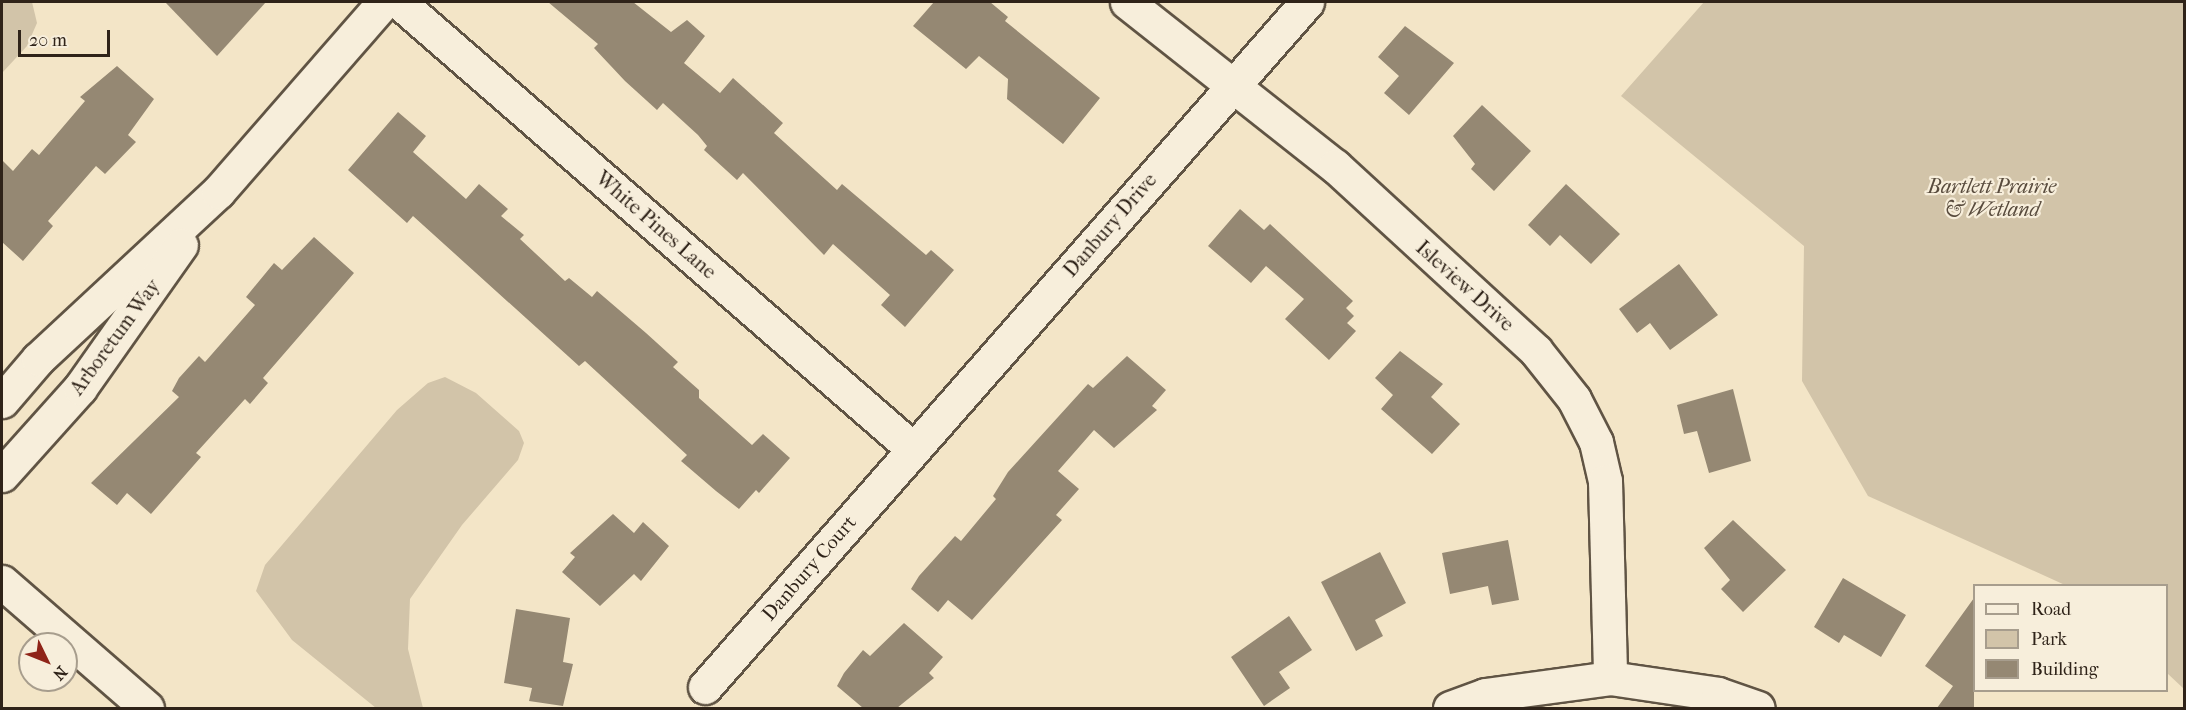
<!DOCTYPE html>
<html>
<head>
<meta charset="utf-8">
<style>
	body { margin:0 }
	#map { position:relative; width:2186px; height:710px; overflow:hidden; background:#f3e5c7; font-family:"IM FELL French Canon",serif }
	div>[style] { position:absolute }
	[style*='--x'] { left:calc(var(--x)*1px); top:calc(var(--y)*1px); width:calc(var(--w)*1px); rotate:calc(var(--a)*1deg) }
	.green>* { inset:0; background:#d2c4a9 }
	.building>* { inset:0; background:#958873 }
	.roads { filter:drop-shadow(2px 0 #605444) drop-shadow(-2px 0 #605444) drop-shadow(0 2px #605444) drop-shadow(0 -2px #605444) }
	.street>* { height:33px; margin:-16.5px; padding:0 16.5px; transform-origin:16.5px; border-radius:16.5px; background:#f7eedb }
	.secondary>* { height:33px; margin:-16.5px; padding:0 16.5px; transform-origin:16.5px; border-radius:16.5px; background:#f7eedb }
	span { translate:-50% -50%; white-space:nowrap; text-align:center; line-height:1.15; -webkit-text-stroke:4.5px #f7eedb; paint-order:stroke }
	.park-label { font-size:20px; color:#584b3d; font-style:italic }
	.street-label { font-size:20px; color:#2f2319 }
	.frame { position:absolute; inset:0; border:3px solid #2f2319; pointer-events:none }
	.legend { position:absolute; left:1973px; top:584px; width:195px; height:108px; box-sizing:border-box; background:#f7eedb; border:2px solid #a79d8d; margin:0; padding:8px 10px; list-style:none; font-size:18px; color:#2f2319 }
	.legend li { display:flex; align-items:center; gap:12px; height:30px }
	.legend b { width:30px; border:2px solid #a79d8d }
	.north { position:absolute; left:18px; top:632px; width:60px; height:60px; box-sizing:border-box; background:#f7eedb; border:2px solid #a79d8d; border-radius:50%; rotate:133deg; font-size:16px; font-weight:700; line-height:24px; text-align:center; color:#2f2319 }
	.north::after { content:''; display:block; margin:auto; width:21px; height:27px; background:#8f2418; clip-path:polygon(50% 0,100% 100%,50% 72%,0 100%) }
	.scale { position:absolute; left:18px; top:30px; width:92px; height:27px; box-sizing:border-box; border:3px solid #2f2319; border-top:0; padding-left:8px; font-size:18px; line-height:21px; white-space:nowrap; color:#2f2319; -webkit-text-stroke:4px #f7eedb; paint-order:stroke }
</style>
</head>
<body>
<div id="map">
	<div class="green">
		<div style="clip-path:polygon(2px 2px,32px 2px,37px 23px,27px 46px,2px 73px)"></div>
		<div style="clip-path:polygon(1704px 2px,2184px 2px,2184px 689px,2167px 673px,2166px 586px,2065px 585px,1868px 496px,1802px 381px,1804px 246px,1621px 96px)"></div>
		<div style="clip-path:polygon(445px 377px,476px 393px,519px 431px,524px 443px,518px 460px,462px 525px,410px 599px,408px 649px,423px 708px,376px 708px,292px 640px,256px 591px,265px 565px,397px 410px,428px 383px)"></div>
	</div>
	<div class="building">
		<div style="clip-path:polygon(165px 2px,266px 2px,217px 56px)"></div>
		<div style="clip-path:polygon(548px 2px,633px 2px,671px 32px,687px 20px,705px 36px,684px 63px,720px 93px,733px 78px,783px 123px,774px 133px,837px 190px,842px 184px,926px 255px,931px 250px,954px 270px,905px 327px,881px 305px,890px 295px,833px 244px,824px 255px,743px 173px,737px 180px,704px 150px,707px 146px,698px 135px,663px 103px,657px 110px,625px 81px,594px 48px,598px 44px)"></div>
		<div style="clip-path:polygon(934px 2px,990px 2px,1008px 17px,1005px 21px,1100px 98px,1063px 144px,1007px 99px,1008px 79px,979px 56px,966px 69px,913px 26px)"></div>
		<div style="clip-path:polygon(1405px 26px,1454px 63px,1409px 115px,1384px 93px,1399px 76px,1378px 57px)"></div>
		<div style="clip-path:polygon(117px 66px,154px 99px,128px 135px,136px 142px,105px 174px,96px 166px,48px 221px,53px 226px,23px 261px,2px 242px,2px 160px,13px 171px,32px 149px,39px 155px,85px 101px,80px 97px)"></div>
		<div style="clip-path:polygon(1482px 105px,1531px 151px,1494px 191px,1471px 169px,1475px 164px,1453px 136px)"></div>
		<div style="clip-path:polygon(398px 112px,426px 136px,413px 152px,466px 199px,479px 184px,508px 209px,501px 216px,524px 235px,520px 239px,565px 281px,569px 278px,592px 297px,597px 291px,646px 333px,678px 362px,673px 367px,699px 390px,699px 398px,752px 445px,763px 434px,790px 458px,759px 493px,756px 490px,739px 509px,716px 491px,681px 461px,687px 455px,585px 361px,579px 366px,413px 216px,407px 223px,348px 170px)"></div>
		<div style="clip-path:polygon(1566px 184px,1620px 234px,1591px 264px,1560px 235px,1550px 246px,1528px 225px)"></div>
		<div style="clip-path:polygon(1240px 209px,1264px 230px,1270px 224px,1353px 301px,1346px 308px,1354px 316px,1347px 323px,1356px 331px,1329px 360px,1285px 319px,1304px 299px,1266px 266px,1251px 283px,1208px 246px)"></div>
		<div style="clip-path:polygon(314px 237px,354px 273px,263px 378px,268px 383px,250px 404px,245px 399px,196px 453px,201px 457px,151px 514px,127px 493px,117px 505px,91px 483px,179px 397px,172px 391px,179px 378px,199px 356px,205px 362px,255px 305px,246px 297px,274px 263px,282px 270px)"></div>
		<div style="clip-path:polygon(1679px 264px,1718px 315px,1670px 350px,1650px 323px,1637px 333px,1619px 309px)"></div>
		<div style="clip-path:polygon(1400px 351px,1443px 384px,1431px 397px,1460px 424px,1432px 454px,1381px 409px,1393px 395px,1375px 378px)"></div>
		<div style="clip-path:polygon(1127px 356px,1166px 390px,1152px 406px,1157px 410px,1114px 448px,1094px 430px,1058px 471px,1079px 489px,1056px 515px,1062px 520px,972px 620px,948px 600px,938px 612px,911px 589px,919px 576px,955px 536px,961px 541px,996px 499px,993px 496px,1008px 472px,1088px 384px,1093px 388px)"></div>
		<div style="clip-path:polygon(1733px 389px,1751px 461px,1709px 473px,1697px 431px,1684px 434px,1677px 405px)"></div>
		<div style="clip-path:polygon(613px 514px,634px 533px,643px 522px,669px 546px,641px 581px,634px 574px,600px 606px,562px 572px,575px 557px,570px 553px)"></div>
		<div style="clip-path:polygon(1733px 520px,1786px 570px,1743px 612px,1721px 589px,1730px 580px,1704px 548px)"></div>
		<div style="clip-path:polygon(1508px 540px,1519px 600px,1492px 605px,1488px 586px,1450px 594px,1442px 553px)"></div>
		<div style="clip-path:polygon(1380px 552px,1406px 603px,1375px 620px,1383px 636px,1356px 651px,1321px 582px)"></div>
		<div style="clip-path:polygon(1843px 578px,1906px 615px,1881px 657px,1844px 635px,1839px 643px,1814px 627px)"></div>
		<div style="clip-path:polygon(1974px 598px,1974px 708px,1937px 708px,1953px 686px,1925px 666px)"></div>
		<div style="clip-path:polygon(516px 609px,570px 618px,563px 662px,573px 664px,563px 706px,529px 701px,532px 688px,504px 683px)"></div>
		<div style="clip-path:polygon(1289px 616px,1312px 650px,1279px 672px,1290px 688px,1264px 706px,1231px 657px)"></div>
		<div style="clip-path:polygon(904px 623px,943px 657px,929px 673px,934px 678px,897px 708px,863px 708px,837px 686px,844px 673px,863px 650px,870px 656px)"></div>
	</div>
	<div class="roads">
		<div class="street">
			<div style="--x:399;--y:2;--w:681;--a:41.01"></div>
			<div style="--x:1127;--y:2;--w:265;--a:38.3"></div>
			<div style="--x:1335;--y:166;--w:273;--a:42.6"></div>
			<div style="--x:1536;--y:351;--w:61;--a:51.6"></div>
			<div style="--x:1574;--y:399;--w:48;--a:62.9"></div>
			<div style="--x:1596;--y:442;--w:40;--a:77"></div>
			<div style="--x:1605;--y:481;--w:197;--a:88.5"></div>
			<div style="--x:2;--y:401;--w:55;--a:-49.4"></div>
			<div style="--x:38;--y:359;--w:246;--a:-42.9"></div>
			<div style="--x:218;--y:192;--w:252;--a:-48.9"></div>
			<div style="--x:2;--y:475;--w:117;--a:-48.1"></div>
			<div style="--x:80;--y:388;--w:175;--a:-54.8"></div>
			<div style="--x:705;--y:687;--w:912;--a:-48.69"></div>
			<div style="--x:1450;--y:708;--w:37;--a:-20"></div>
			<div style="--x:1485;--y:695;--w:126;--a:-7.7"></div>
			<div style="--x:1610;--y:678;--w:109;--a:8.4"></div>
			<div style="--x:1718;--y:694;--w:42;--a:19.3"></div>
		</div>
		<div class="secondary">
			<div style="--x:2;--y:582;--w:192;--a:41"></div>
		</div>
	</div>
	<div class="park-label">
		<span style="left:1992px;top:198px">Bartlett Prairie<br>&amp; Wetland</span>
	</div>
	<div class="street-label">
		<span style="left:656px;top:225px;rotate:41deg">White Pines Lane</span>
		<span style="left:1110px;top:225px;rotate:-49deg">Danbury Drive</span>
		<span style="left:1465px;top:286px;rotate:42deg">Isleview Drive</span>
		<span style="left:115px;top:337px;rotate:-54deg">Arboretum Way</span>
		<span style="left:809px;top:568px;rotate:-49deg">Danbury Court</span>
	</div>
	<div class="frame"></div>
	<ul class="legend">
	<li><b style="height:8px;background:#f7eedb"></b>Road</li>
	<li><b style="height:16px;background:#d2c4a9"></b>Park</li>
	<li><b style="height:16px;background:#958873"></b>Building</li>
	</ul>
	<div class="north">N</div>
	<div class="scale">20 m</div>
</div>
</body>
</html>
